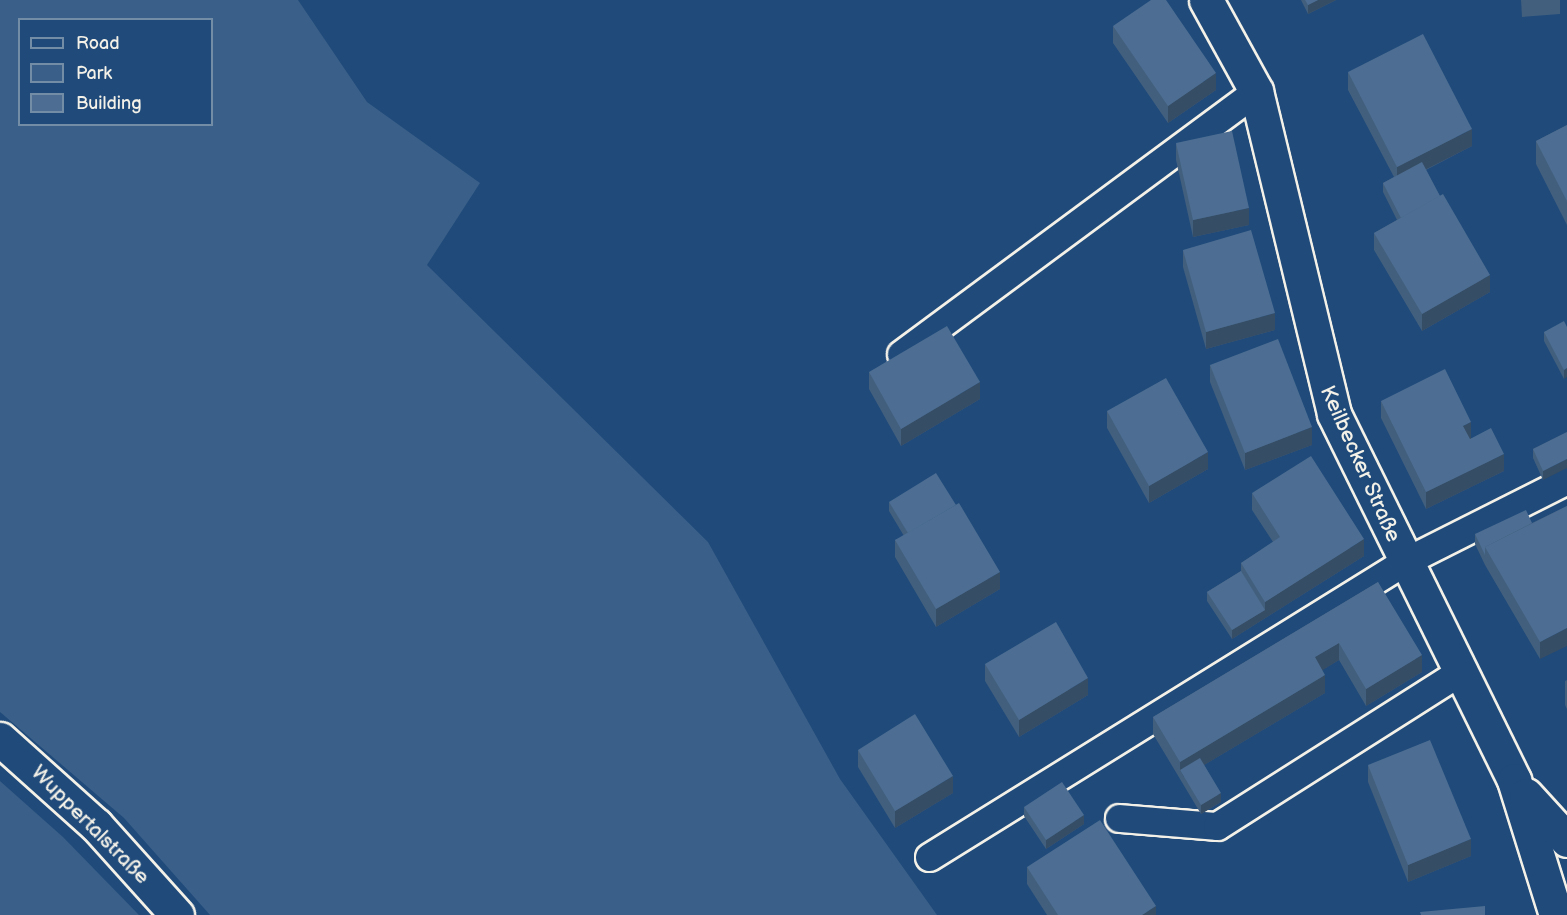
<!DOCTYPE html>
<html>
<head>
<meta charset="utf-8">
<style>
	body { margin:0 }
	#map { position:relative; width:1567px; height:915px; overflow:hidden; background:#1f4a7a; font-family:"Balsamiq Sans",sans-serif }
	div>[style] { position:absolute }
	[style*='--x'] { left:calc(var(--x)*1px); top:calc(var(--y)*1px); width:calc(var(--w)*1px); rotate:calc(var(--a)*1deg) }
	.green>* { inset:0; background:#3a5f88 }
	.roads { filter:drop-shadow(2px 0 #f4f1e8) drop-shadow(-2px 0 #f4f1e8) drop-shadow(0 2px #f4f1e8) drop-shadow(0 -2px #f4f1e8) }
	.lane>* { height:27px; margin:-13.5px; padding:0 13.5px; transform-origin:13.5px; border-radius:13.5px; background:#1f4a7a }
	.secondary>* { height:33px; margin:-16.5px; padding:0 16.5px; transform-origin:16.5px; border-radius:16.5px; background:#1f4a7a }
	.wall>* { inset:0; background:#425f7e }
	.shaded-wall>* { inset:0; background:#364d66 }
	.building>* { inset:0; background:#4d6e92 }
	span { translate:-50% -50%; white-space:nowrap; text-align:center; line-height:1.15; -webkit-text-stroke:5px #1f4a7a; paint-order:stroke }
	.street-label { font-size:21px; color:#f4f1e8 }
	.legend { position:absolute; left:18px; top:18px; width:195px; height:108px; box-sizing:border-box; background:#1f4a7a; border:2px solid #748da6; margin:0; padding:8px 10px; list-style:none; font-size:18px; color:#f4f1e8 }
	.legend li { display:flex; align-items:center; gap:12px; height:30px }
	.legend b { width:30px; border:2px solid #748da6 }
</style>
</head>
<body>
<div id="map">
	<div class="green">
		<div style="clip-path:polygon(evenodd,0 0,298px 0,367px 102px,480px 183px,427px 265px,708px 542px,840px 779px,937px 915px,210px 915px,124px 818px,0 712px,0 0,20px 20px,212px 20px,212px 124px,20px 124px,20px 20px)"></div>
		<div style="clip-path:polygon(0 781px,63px 837px,139px 915px,0 915px)"></div>
	</div>
	<div class="roads">
		<div class="lane">
			<div style="--x:901;--y:354;--w:442;--a:-36.5"></div>
			<div style="--x:1119;--y:818;--w:98;--a:4.7"></div>
			<div style="--x:1217;--y:826;--w:289;--a:-32.4"></div>
			<div style="--x:929;--y:857;--w:559;--a:-31.84"></div>
			<div style="--x:1404;--y:562;--w:182;--a:-26.7"></div>
		</div>
		<div class="secondary">
			<div style="--x:1206;--y:0;--w:104;--a:61.2"></div>
			<div style="--x:1256;--y:91;--w:332;--a:76.4"></div>
			<div style="--x:1334;--y:414;--w:408;--a:63.8"></div>
			<div style="--x:1514;--y:780;--w:141;--a:72.7"></div>
			<div style="--x:0;--y:739;--w:129;--a:41.9"></div>
			<div style="--x:96;--y:825;--w:121;--a:48"></div>
			<div style="--x:1526;--y:795;--w:61;--a:47.7"></div>
		</div>
	</div>
	<div class="wall">
		<div style="clip-path:polygon(1301px 0,1336px 0,1308px 14px)"></div>
		<div style="clip-path:polygon(1521px 0,1560px 0,1560px 14px,1522px 17px)"></div>
		<div style="clip-path:polygon(1113px 26px,1216px 90px,1168px 123px,1113px 43px)"></div>
		<div style="clip-path:polygon(1348px 72px,1472px 146px,1426px 170px,1490px 292px,1422px 331px,1374px 250px,1374px 233px,1397px 220px,1383px 192px,1383px 183px,1394px 177px,1348px 90px)"></div>
		<div style="clip-path:polygon(1567px 125px,1567px 225px,1536px 164px,1536px 141px)"></div>
		<div style="clip-path:polygon(1176px 143px,1249px 225px,1193px 237px,1176px 160px)"></div>
		<div style="clip-path:polygon(1183px 250px,1275px 330px,1206px 349px,1183px 267px)"></div>
		<div style="clip-path:polygon(1567px 327px,1564px 379px,1544px 341px,1544px 332px)"></div>
		<div style="clip-path:polygon(1210px 365px,1312px 445px,1245px 470px,1210px 382px)"></div>
		<div style="clip-path:polygon(869px 372px,980px 399px,901px 446px,869px 389px)"></div>
		<div style="clip-path:polygon(1381px 401px,1471px 438px,1504px 471px,1426px 509px,1381px 418px)"></div>
		<div style="clip-path:polygon(1107px 411px,1208px 469px,1149px 503px,1107px 428px)"></div>
		<div style="clip-path:polygon(1567px 432px,1543px 480px,1533px 458px,1533px 449px)"></div>
		<div style="clip-path:polygon(1252px 493px,1364px 556px,1232px 639px,1207px 601px,1207px 592px,1241px 571px,1241px 563px,1273px 542px,1252px 510px)"></div>
		<div style="clip-path:polygon(889px 502px,1000px 589px,936px 627px,895px 557px,895px 540px,904px 536px,889px 511px)"></div>
		<div style="clip-path:polygon(1567px 506px,1540px 659px,1485px 565px,1475px 544px,1475px 534px,1532px 523px)"></div>
		<div style="clip-path:polygon(1378px 582px,1422px 672px,1366px 706px,1339px 660px,1322px 670px,1325px 693px,1204px 765px,1221px 802px,1201px 814px,1153px 734px,1153px 717px)"></div>
		<div style="clip-path:polygon(985px 664px,1088px 695px,1019px 737px,985px 681px)"></div>
		<div style="clip-path:polygon(1567px 680px,1567px 709px,1565px 705px,1565px 681px)"></div>
		<div style="clip-path:polygon(858px 750px,953px 793px,895px 828px,858px 767px)"></div>
		<div style="clip-path:polygon(1368px 765px,1471px 856px,1408px 882px,1368px 782px)"></div>
		<div style="clip-path:polygon(1024px 807px,1084px 824px,1046px 849px,1024px 816px)"></div>
		<div style="clip-path:polygon(1027px 867px,1156px 915px,1047px 915px,1027px 884px)"></div>
	</div>
	<div class="shaded-wall">
		<div style="clip-path:polygon(1318px 0,1336px 0,1308px 14px,1308px 5px)"></div>
		<div style="clip-path:polygon(1216px 73px,1216px 90px,1168px 123px,1168px 106px)"></div>
		<div style="clip-path:polygon(1472px 129px,1472px 146px,1397px 184px,1397px 167px)"></div>
		<div style="clip-path:polygon(1249px 208px,1249px 225px,1193px 237px,1193px 220px)"></div>
		<div style="clip-path:polygon(1490px 275px,1490px 292px,1422px 331px,1422px 314px)"></div>
		<div style="clip-path:polygon(1275px 313px,1275px 330px,1206px 349px,1206px 332px)"></div>
		<div style="clip-path:polygon(1567px 368px,1567px 377px,1564px 379px,1564px 370px)"></div>
		<div style="clip-path:polygon(980px 382px,980px 399px,901px 446px,901px 429px)"></div>
		<div style="clip-path:polygon(1471px 422px,1471px 440px,1463px 443px,1463px 426px)"></div>
		<div style="clip-path:polygon(1312px 427px,1312px 445px,1245px 470px,1245px 453px)"></div>
		<div style="clip-path:polygon(1208px 452px,1208px 469px,1149px 503px,1149px 486px)"></div>
		<div style="clip-path:polygon(1504px 454px,1504px 471px,1426px 509px,1426px 492px)"></div>
		<div style="clip-path:polygon(1567px 459px,1567px 468px,1543px 480px,1543px 471px)"></div>
		<div style="clip-path:polygon(1364px 539px,1364px 556px,1232px 639px,1232px 630px,1265px 610px,1265px 602px)"></div>
		<div style="clip-path:polygon(1000px 572px,1000px 589px,936px 627px,936px 609px)"></div>
		<div style="clip-path:polygon(1567px 628px,1567px 646px,1540px 659px,1540px 642px)"></div>
		<div style="clip-path:polygon(1339px 643px,1339px 660px,1315px 675px,1315px 657px)"></div>
		<div style="clip-path:polygon(1422px 655px,1422px 672px,1366px 706px,1366px 689px)"></div>
		<div style="clip-path:polygon(1325px 675px,1325px 693px,1184px 777px,1180px 770px,1180px 762px)"></div>
		<div style="clip-path:polygon(1088px 678px,1088px 695px,1019px 737px,1019px 720px)"></div>
		<div style="clip-path:polygon(953px 776px,953px 793px,895px 828px,895px 811px)"></div>
		<div style="clip-path:polygon(1221px 793px,1221px 802px,1201px 814px,1201px 805px)"></div>
		<div style="clip-path:polygon(1084px 815px,1084px 824px,1046px 849px,1046px 840px)"></div>
		<div style="clip-path:polygon(1471px 839px,1471px 856px,1408px 882px,1408px 865px)"></div>
		<div style="clip-path:polygon(1156px 906px,1156px 915px,1142px 915px)"></div>
	</div>
	<div class="building">
		<div style="clip-path:polygon(1151px 0,1166px 0,1216px 73px,1168px 106px,1113px 26px)"></div>
		<div style="clip-path:polygon(1305px 0,1318px 0,1308px 5px)"></div>
		<div style="clip-path:polygon(1423px 34px,1472px 129px,1397px 167px,1348px 72px)"></div>
		<div style="clip-path:polygon(1567px 125px,1567px 201px,1536px 141px)"></div>
		<div style="clip-path:polygon(1232px 131px,1249px 208px,1193px 220px,1176px 143px)"></div>
		<div style="clip-path:polygon(1422px 162px,1440px 196px,1401px 218px,1383px 183px)"></div>
		<div style="clip-path:polygon(1443px 194px,1490px 275px,1422px 314px,1374px 233px)"></div>
		<div style="clip-path:polygon(1251px 230px,1275px 313px,1206px 332px,1183px 250px)"></div>
		<div style="clip-path:polygon(1564px 321px,1567px 327px,1567px 368px,1564px 370px,1544px 332px)"></div>
		<div style="clip-path:polygon(947px 326px,980px 382px,901px 429px,869px 372px)"></div>
		<div style="clip-path:polygon(1278px 339px,1312px 427px,1245px 453px,1210px 365px)"></div>
		<div style="clip-path:polygon(1445px 369px,1471px 422px,1463px 426px,1470px 439px,1491px 428px,1504px 454px,1426px 492px,1381px 401px)"></div>
		<div style="clip-path:polygon(1166px 378px,1208px 452px,1149px 486px,1107px 411px)"></div>
		<div style="clip-path:polygon(1567px 432px,1567px 459px,1543px 471px,1533px 449px)"></div>
		<div style="clip-path:polygon(1311px 456px,1364px 539px,1265px 602px,1241px 563px,1280px 537px,1252px 493px)"></div>
		<div style="clip-path:polygon(936px 473px,956px 505px,908px 533px,889px 502px)"></div>
		<div style="clip-path:polygon(959px 503px,1000px 572px,936px 609px,895px 540px)"></div>
		<div style="clip-path:polygon(1567px 506px,1567px 628px,1540px 642px,1485px 547px)"></div>
		<div style="clip-path:polygon(1526px 510px,1532px 523px,1485px 547px,1485px 555px,1475px 534px)"></div>
		<div style="clip-path:polygon(1241px 571px,1265px 610px,1232px 630px,1207px 592px)"></div>
		<div style="clip-path:polygon(1378px 582px,1422px 655px,1366px 689px,1339px 643px,1315px 657px,1325px 675px,1180px 762px,1153px 717px)"></div>
		<div style="clip-path:polygon(1056px 622px,1088px 678px,1019px 720px,985px 664px)"></div>
		<div style="clip-path:polygon(915px 714px,953px 776px,895px 811px,858px 750px)"></div>
		<div style="clip-path:polygon(1430px 740px,1471px 839px,1408px 865px,1368px 765px)"></div>
		<div style="clip-path:polygon(1200px 758px,1221px 793px,1201px 805px,1180px 770px)"></div>
		<div style="clip-path:polygon(1062px 782px,1084px 815px,1046px 840px,1024px 807px)"></div>
		<div style="clip-path:polygon(1100px 820px,1156px 906px,1142px 915px,1058px 915px,1027px 867px)"></div>
		<div style="clip-path:polygon(1485px 906px,1485px 915px,1421px 915px,1420px 912px)"></div>
	</div>
	<div class="street-label">
		<span style="left:1360px;top:464px;rotate:66deg">Keilbecker Straße</span>
		<span style="left:90px;top:825px;rotate:45deg">Wuppertalstraße</span>
	</div>
	<ul class="legend">
	<li><b style="height:8px;background:#1f4a7a"></b>Road</li>
	<li><b style="height:16px;background:#3a5f88"></b>Park</li>
	<li><b style="height:16px;background:#4d6e92"></b>Building</li>
	</ul>
</div>
</body>
</html>
